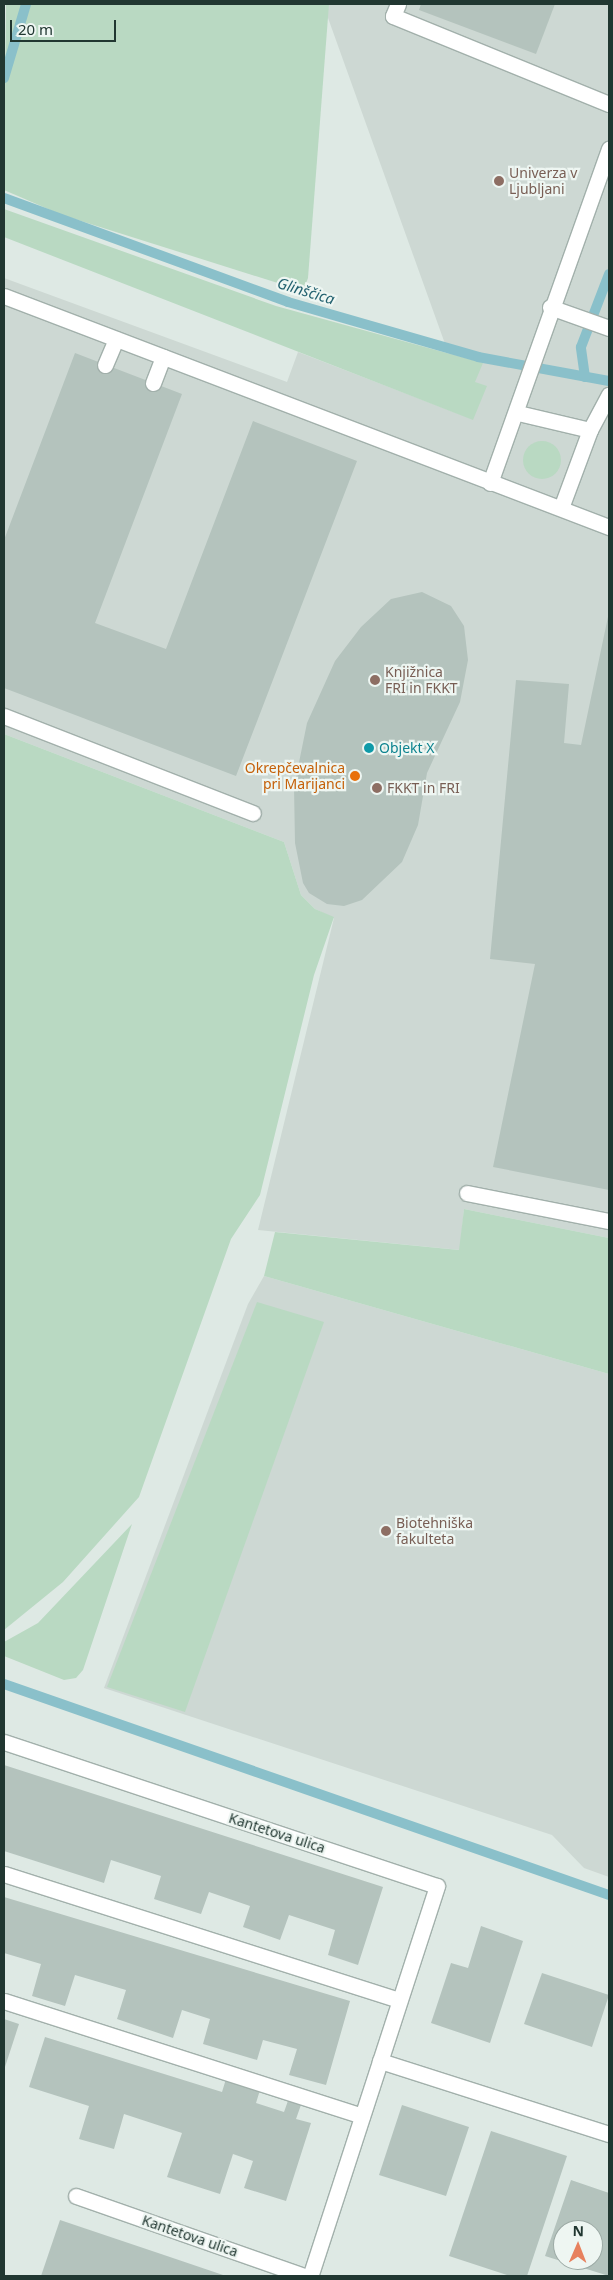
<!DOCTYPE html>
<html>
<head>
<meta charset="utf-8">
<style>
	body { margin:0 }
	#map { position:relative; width:613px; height:2280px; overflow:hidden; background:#dee9e4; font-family:"Noto Sans",sans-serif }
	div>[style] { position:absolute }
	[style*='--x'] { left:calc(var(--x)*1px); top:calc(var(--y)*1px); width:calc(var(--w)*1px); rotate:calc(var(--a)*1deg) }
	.built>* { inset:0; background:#cdd8d3 }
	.green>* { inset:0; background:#b9d9c2 }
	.round { border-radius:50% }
	.stream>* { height:10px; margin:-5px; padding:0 5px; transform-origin:5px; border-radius:5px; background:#8ac0ca }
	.building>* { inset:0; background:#b4c3bd }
	.roads { filter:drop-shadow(1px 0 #a2b0ab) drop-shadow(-1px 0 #a2b0ab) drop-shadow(0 1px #a2b0ab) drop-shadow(0 -1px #a2b0ab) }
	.minor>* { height:15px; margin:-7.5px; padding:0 7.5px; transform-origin:7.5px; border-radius:7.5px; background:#fff }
	.dots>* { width:14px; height:14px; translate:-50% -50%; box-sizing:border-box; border:2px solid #eef6f2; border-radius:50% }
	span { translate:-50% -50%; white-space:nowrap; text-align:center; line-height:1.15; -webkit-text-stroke:4.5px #eef6f2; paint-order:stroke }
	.education-label { font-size:14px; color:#785e54 }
	.left { translate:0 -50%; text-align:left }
	.culture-label { font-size:14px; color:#0d838f }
	.food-label { font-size:14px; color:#c56008 }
	.right { translate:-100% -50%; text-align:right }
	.street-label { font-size:14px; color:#213731 }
	.water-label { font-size:15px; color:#21606e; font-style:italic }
	.frame { position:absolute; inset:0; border:5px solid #213731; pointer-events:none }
	.north { position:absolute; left:553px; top:2220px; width:50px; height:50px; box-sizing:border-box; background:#eef6f2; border:1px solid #9caaa5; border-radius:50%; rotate:1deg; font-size:14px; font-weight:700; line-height:20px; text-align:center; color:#213731 }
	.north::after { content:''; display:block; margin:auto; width:18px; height:22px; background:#e7815e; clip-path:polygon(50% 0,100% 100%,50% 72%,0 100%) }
	.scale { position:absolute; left:10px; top:20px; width:106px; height:22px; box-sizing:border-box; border:2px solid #213731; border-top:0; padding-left:6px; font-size:15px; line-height:18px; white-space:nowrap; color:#213731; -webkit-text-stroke:4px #eef6f2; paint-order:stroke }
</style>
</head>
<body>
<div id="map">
	<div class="built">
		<div style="clip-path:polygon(323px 4px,609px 4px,609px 1238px,464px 1209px,460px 1250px,258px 1230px,334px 918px,315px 909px,301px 895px,284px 842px,4px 734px,4px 278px,287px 382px,298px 352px,472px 419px)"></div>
		<div style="clip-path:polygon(264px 1276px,609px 1374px,609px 1877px,584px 1868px,552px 1835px,104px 1688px,248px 1304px)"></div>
	</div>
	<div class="green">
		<div style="clip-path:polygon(6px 4px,329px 4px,308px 278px,303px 291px,62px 215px,4px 190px)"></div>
		<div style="clip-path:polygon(4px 209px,276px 306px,483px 363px,475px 382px,487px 386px,473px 420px,4px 237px)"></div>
		<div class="round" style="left:523px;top:441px;width:38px;height:38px"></div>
		<div style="clip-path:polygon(4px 734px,284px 842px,301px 895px,315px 909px,334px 917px,314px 975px,260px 1195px,231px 1239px,139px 1497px,63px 1582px,4px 1630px)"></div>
		<div style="clip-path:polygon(464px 1209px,609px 1238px,609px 1374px,264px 1276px,275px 1232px,459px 1250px)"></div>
		<div style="clip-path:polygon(257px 1302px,324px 1322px,185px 1712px,107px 1687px)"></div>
		<div style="clip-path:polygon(132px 1524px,83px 1670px,76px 1678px,64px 1680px,4px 1656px,4px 1642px,38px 1623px)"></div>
	</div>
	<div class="stream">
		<div style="--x:4;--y:78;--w:77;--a:-73.4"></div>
		<div style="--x:4;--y:198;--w:302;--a:20.1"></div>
		<div style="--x:288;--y:302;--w:198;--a:16.1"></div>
		<div style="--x:478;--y:357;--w:133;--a:10.4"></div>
		<div style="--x:585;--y:377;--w:30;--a:-98"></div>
		<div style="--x:581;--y:347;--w:78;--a:-69"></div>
		<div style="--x:4;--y:1684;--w:641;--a:19.23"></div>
	</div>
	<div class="building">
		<div style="clip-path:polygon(421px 4px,555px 4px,536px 54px,419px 10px)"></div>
		<div style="clip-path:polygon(75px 353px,182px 394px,95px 623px,166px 649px,253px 421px,357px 461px,236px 776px,4px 688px,4px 540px)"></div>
		<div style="clip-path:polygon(422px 592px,451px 606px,464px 626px,468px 660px,460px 702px,427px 773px,418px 825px,402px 862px,362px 900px,344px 906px,327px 904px,309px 893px,303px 883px,295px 843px,294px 787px,307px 723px,335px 661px,361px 627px,391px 599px)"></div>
		<div style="clip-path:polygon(609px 612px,609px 1190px,493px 1167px,535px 964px,490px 959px,516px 680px,569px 684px,564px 743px,581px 745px)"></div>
		<div style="clip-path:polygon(4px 1765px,383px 1887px,358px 1965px,328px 1955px,335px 1930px,289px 1915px,280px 1940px,243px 1927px,250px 1906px,209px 1892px,201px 1914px,154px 1899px,161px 1876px,111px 1860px,104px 1883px,4px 1851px)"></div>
		<div style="clip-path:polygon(4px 1897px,350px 2001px,326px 2085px,289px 2075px,297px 2049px,263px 2040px,257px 2060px,203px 2044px,210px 2019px,182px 2010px,173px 2038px,117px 2019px,126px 1990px,75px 1975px,65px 2006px,32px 1996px,41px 1964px,4px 1953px)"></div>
		<div style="clip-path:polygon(481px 1926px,523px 1941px,490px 2043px,431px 2023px,451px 1963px,468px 1968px)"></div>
		<div style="clip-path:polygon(542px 1973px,609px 1995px,592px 2047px,524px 2024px)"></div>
		<div style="clip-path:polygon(4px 2019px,19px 2024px,4px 2070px)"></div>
		<div style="clip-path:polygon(45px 2037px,222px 2092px,226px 2079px,260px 2090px,256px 2103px,284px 2112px,289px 2098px,302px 2102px,296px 2119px,311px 2123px,286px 2201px,244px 2188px,253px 2161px,233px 2154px,220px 2194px,167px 2177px,182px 2133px,124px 2114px,114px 2149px,79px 2139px,89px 2106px,29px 2087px)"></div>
		<div style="clip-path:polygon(402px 2105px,469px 2127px,446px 2196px,379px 2175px)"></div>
		<div style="clip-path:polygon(491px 2131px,567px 2156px,527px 2276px,510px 2276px,449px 2256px)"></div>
		<div style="clip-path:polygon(evenodd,571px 2180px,609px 2193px,609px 2276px,545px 2256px,571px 2180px,563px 2230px,593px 2230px,593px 2260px,563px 2260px,563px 2230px)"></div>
		<div style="clip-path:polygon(60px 2220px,167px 2256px,226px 2276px,41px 2276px)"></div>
	</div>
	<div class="roads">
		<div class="minor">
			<div style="--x:398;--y:4;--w:13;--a:113"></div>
			<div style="--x:393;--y:16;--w:233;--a:22.2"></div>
			<div style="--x:4;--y:296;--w:648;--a:20.9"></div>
			<div style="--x:550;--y:307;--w:63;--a:19.6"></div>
			<div style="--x:105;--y:365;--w:28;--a:-67"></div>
			<div style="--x:153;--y:383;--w:28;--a:-69"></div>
			<div style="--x:518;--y:413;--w:74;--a:13.3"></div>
			<div style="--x:490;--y:483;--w:355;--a:-70.4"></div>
			<div style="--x:561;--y:508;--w:83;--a:-69.6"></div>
			<div style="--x:590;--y:430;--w:40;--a:-62"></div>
			<div style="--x:4;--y:716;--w:267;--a:21.3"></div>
			<div style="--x:467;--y:1193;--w:145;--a:11.2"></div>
			<div style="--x:4;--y:1742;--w:456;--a:18.4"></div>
			<div style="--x:437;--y:1886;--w:410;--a:108"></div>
			<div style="--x:4;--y:1874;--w:415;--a:17.7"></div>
			<div style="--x:4;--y:2001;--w:376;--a:17.8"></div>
			<div style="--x:380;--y:2061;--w:240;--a:17.7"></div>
			<div style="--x:76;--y:2196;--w:242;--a:19.3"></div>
		</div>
	</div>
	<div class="dots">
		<div style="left:499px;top:181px;background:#8d6e63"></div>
		<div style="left:375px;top:680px;background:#8d6e63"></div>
		<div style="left:369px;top:748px;background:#0f9aa8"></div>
		<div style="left:355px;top:776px;background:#e8710a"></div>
		<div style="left:377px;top:788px;background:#8d6e63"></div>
		<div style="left:386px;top:1531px;background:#8d6e63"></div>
	</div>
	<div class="education-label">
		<span class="left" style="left:509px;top:181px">Univerza v<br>Ljubljani</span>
		<span class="left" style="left:385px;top:680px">Knjižnica<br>FRI in FKKT</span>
		<span class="left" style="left:387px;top:788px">FKKT in FRI</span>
		<span class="left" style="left:396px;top:1531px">Biotehniška<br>fakulteta</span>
	</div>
	<div class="culture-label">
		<span class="left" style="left:379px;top:748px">Objekt X</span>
	</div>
	<div class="food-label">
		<span class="right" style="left:345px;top:776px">Okrepčevalnica<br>pri Marijanci</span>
	</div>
	<div class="street-label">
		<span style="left:277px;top:1833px;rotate:18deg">Kantetova ulica</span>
		<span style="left:190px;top:2236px;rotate:19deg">Kantetova ulica</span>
	</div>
	<div class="water-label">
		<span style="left:306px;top:291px;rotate:17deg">Glinščica</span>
	</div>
	<div class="frame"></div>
	<div class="north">N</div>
	<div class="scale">20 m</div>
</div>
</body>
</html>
